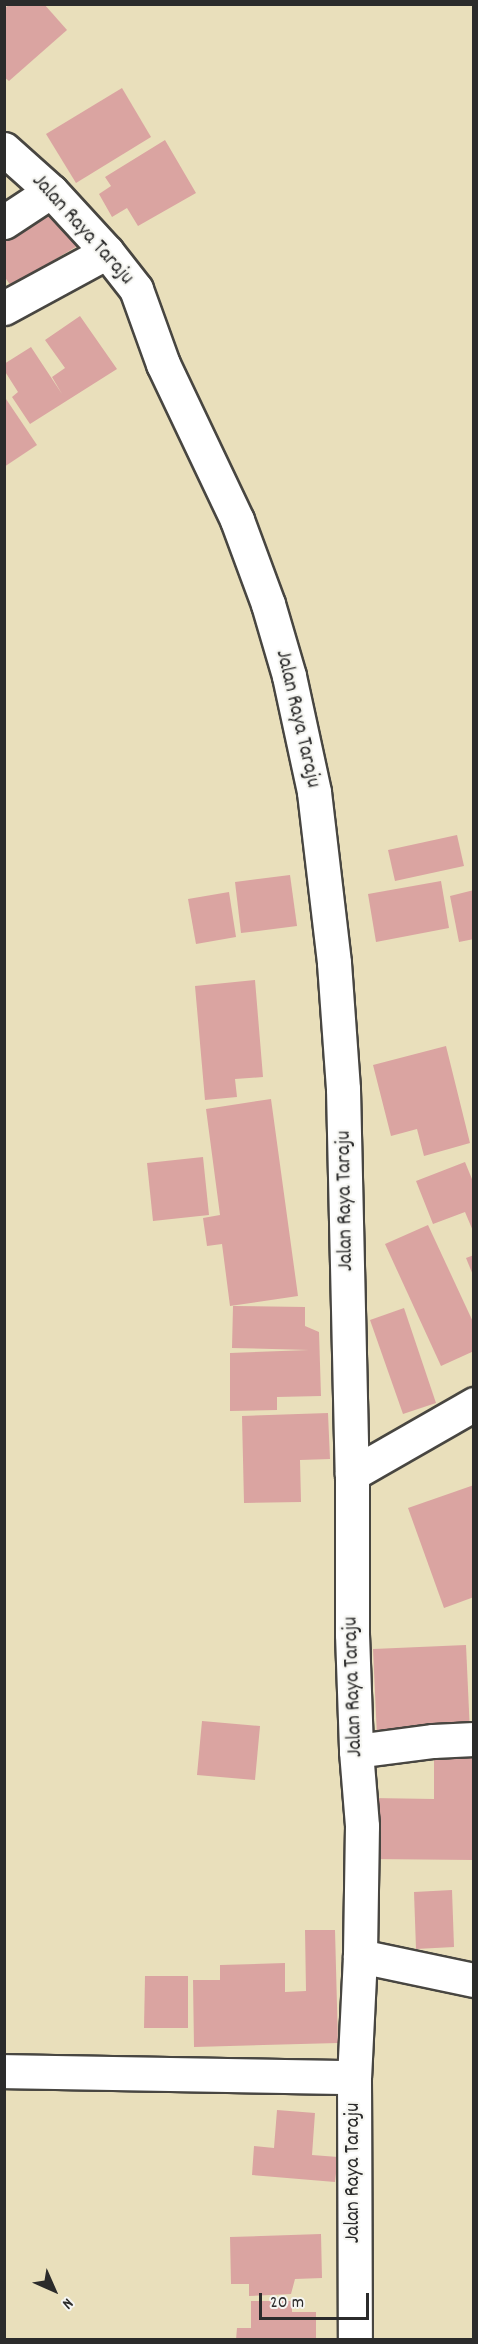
<!DOCTYPE html>
<html>
<head>
<meta charset="utf-8">
<style>
	body { margin:0 }
	#map { position:relative; width:478px; height:2344px; overflow:hidden; background:#e9dfbb; font-family:Dekko,sans-serif }
	div>[style] { position:absolute }
	[style*='--x'] { left:calc(var(--x)*1px); top:calc(var(--y)*1px); width:calc(var(--w)*1px); rotate:calc(var(--a)*1deg) }
	.building>* { inset:0; background:#daa4a1 }
	.roads { filter:drop-shadow(2px 0 #484641) drop-shadow(-2px 0 #484641) drop-shadow(0 2px #484641) drop-shadow(0 -2px #484641) }
	.minor>* { height:33px; margin:-16.5px; padding:0 16.5px; transform-origin:16.5px; border-radius:16.5px; background:#fff }
	span { translate:-50% -50%; white-space:nowrap; text-align:center; line-height:1.15; -webkit-text-stroke:4.5px #f6f6f2; paint-order:stroke }
	.street-label { font-size:21px; color:#2b2b2b }
	.frame { position:absolute; inset:0; border:6px solid #2b2b2b; pointer-events:none }
	.north { position:absolute; left:24px; top:2260px; width:60px; height:60px; -webkit-text-stroke:4px #f6f6f2; paint-order:stroke; rotate:135deg; font-size:16px; font-weight:700; line-height:24px; text-align:center; color:#2b2b2b }
	.north::after { content:''; display:block; margin:auto; width:21px; height:27px; background:#2b2b2b; clip-path:polygon(50% 0,100% 100%,50% 72%,0 100%) }
	.scale { position:absolute; left:259px; top:2293px; width:110px; height:27px; box-sizing:border-box; border:3px solid #2b2b2b; border-top:0; padding-left:8px; font-size:18px; line-height:21px; white-space:nowrap; color:#2b2b2b; -webkit-text-stroke:4px #f6f6f2; paint-order:stroke }
</style>
</head>
<body>
<div id="map">
	<div class="building">
		<div style="clip-path:polygon(10px 4px,44px 4px,67px 30px,9px 81px,4px 77px,4px 9px)"></div>
		<div style="clip-path:polygon(122px 88px,151px 137px,76px 183px,46px 134px)"></div>
		<div style="clip-path:polygon(165px 140px,196px 193px,138px 226px,127px 208px,112px 217px,99px 194px,111px 186px,105px 177px)"></div>
		<div style="clip-path:polygon(59px 199px,84px 242px,11px 286px,4px 276px,4px 232px)"></div>
		<div style="clip-path:polygon(80px 316px,117px 369px,30px 424px,12px 397px,18px 392px,4px 370px,4px 364px,31px 347px,62px 394px,52px 377px,65px 368px,45px 340px)"></div>
		<div style="clip-path:polygon(4px 396px,37px 445px,4px 467px)"></div>
		<div style="clip-path:polygon(457px 835px,464px 866px,395px 881px,388px 850px)"></div>
		<div style="clip-path:polygon(290px 875px,297px 926px,241px 933px,235px 882px)"></div>
		<div style="clip-path:polygon(441px 881px,449px 928px,376px 942px,368px 894px)"></div>
		<div style="clip-path:polygon(474px 890px,474px 939px,459px 942px,450px 896px)"></div>
		<div style="clip-path:polygon(229px 892px,236px 937px,196px 944px,188px 899px)"></div>
		<div style="clip-path:polygon(255px 980px,263px 1077px,235px 1079px,237px 1097px,205px 1100px,195px 986px)"></div>
		<div style="clip-path:polygon(446px 1046px,470px 1143px,424px 1156px,417px 1129px,391px 1136px,373px 1065px)"></div>
		<div style="clip-path:polygon(271px 1099px,298px 1296px,230px 1306px,222px 1244px,207px 1246px,203px 1218px,220px 1215px,206px 1109px)"></div>
		<div style="clip-path:polygon(203px 1157px,209px 1215px,153px 1221px,147px 1163px)"></div>
		<div style="clip-path:polygon(465px 1162px,474px 1184px,473px 1231px,465px 1212px,433px 1224px,416px 1181px)"></div>
		<div style="clip-path:polygon(428px 1225px,474px 1324px,474px 1351px,441px 1366px,385px 1244px)"></div>
		<div style="clip-path:polygon(474px 1255px,474px 1275px,473px 1275px,466px 1258px)"></div>
		<div style="clip-path:polygon(233px 1306px,305px 1307px,305px 1326px,319px 1332px,321px 1396px,277px 1397px,277px 1410px,230px 1411px,230px 1353px,309px 1350px,232px 1348px)"></div>
		<div style="clip-path:polygon(404px 1308px,436px 1403px,403px 1414px,370px 1320px)"></div>
		<div style="clip-path:polygon(328px 1413px,330px 1459px,300px 1460px,301px 1502px,244px 1503px,242px 1416px)"></div>
		<div style="clip-path:polygon(474px 1485px,474px 1597px,444px 1608px,408px 1508px)"></div>
		<div style="clip-path:polygon(466px 1645px,470px 1733px,377px 1737px,373px 1649px)"></div>
		<div style="clip-path:polygon(202px 1721px,260px 1726px,255px 1780px,197px 1775px)"></div>
		<div style="clip-path:polygon(434px 1754px,474px 1755px,474px 1860px,371px 1859px,372px 1798px,434px 1799px)"></div>
		<div style="clip-path:polygon(452px 1890px,454px 1947px,416px 1949px,414px 1892px)"></div>
		<div style="clip-path:polygon(305px 1930px,335px 1930px,338px 2043px,194px 2047px,193px 1980px,220px 1980px,220px 1965px,285px 1963px,285px 1992px,306px 1991px)"></div>
		<div style="clip-path:polygon(145px 1976px,188px 1976px,188px 2028px,144px 2028px)"></div>
		<div style="clip-path:polygon(277px 2110px,315px 2113px,312px 2155px,338px 2157px,335px 2182px,252px 2175px,254px 2146px,274px 2148px)"></div>
		<div style="clip-path:polygon(321px 2234px,322px 2278px,295px 2279px,291px 2294px,249px 2296px,249px 2284px,231px 2284px,230px 2237px)"></div>
		<div style="clip-path:polygon(251px 2301px,292px 2301px,292px 2312px,316px 2312px,316px 2340px,236px 2340px,237px 2328px,251px 2328px)"></div>
	</div>
	<div class="roads">
		<div class="minor">
			<div style="--x:4;--y:149;--w:63;--a:41.8"></div>
			<div style="--x:51;--y:191;--w:83;--a:47.4"></div>
			<div style="--x:107;--y:252;--w:47;--a:51.9"></div>
			<div style="--x:136;--y:289;--w:80;--a:70.2"></div>
			<div style="--x:163;--y:364;--w:173;--a:64.6"></div>
			<div style="--x:237;--y:520;--w:90;--a:69.7"></div>
			<div style="--x:268;--y:604;--w:75;--a:73.7"></div>
			<div style="--x:289;--y:676;--w:119;--a:77.8"></div>
			<div style="--x:314;--y:792;--w:172;--a:83.3"></div>
			<div style="--x:334;--y:963;--w:126;--a:85.9"></div>
			<div style="--x:343;--y:1089;--w:385;--a:88.7"></div>
			<div style="--x:352;--y:1474;--w:160;--a:90"></div>
			<div style="--x:352;--y:1634;--w:117;--a:88"></div>
			<div style="--x:356;--y:1751;--w:75;--a:85.4"></div>
			<div style="--x:362;--y:1826;--w:130;--a:90.9"></div>
			<div style="--x:360;--y:1956;--w:121;--a:92.8"></div>
			<div style="--x:354;--y:2077;--w:263;--a:89.8"></div>
			<div style="--x:4;--y:222;--w:56;--a:-33.4"></div>
			<div style="--x:4;--y:308;--w:117;--a:-28.5"></div>
			<div style="--x:352;--y:1474;--w:141;--a:-29.8"></div>
			<div style="--x:356;--y:1751;--w:78;--a:-7.4"></div>
			<div style="--x:433;--y:1741;--w:41;--a:-2.8"></div>
			<div style="--x:360;--y:1956;--w:116;--a:11.9"></div>
			<div style="--x:4;--y:2071;--w:350;--a:1"></div>
		</div>
	</div>
	<div class="street-label">
		<span style="left:82px;top:230px;rotate:48deg">Jalan Raya Taraju</span>
		<span style="left:297px;top:719px;rotate:77deg">Jalan Raya Taraju</span>
		<span style="left:346px;top:1201px;rotate:-91deg">Jalan Raya Taraju</span>
		<span style="left:354px;top:1687px;rotate:-92deg">Jalan Raya Taraju</span>
		<span style="left:354px;top:2173px;rotate:-90deg">Jalan Raya Taraju</span>
	</div>
	<div class="frame"></div>
	<div class="north">N</div>
	<div class="scale">20 m</div>
</div>
</body>
</html>
